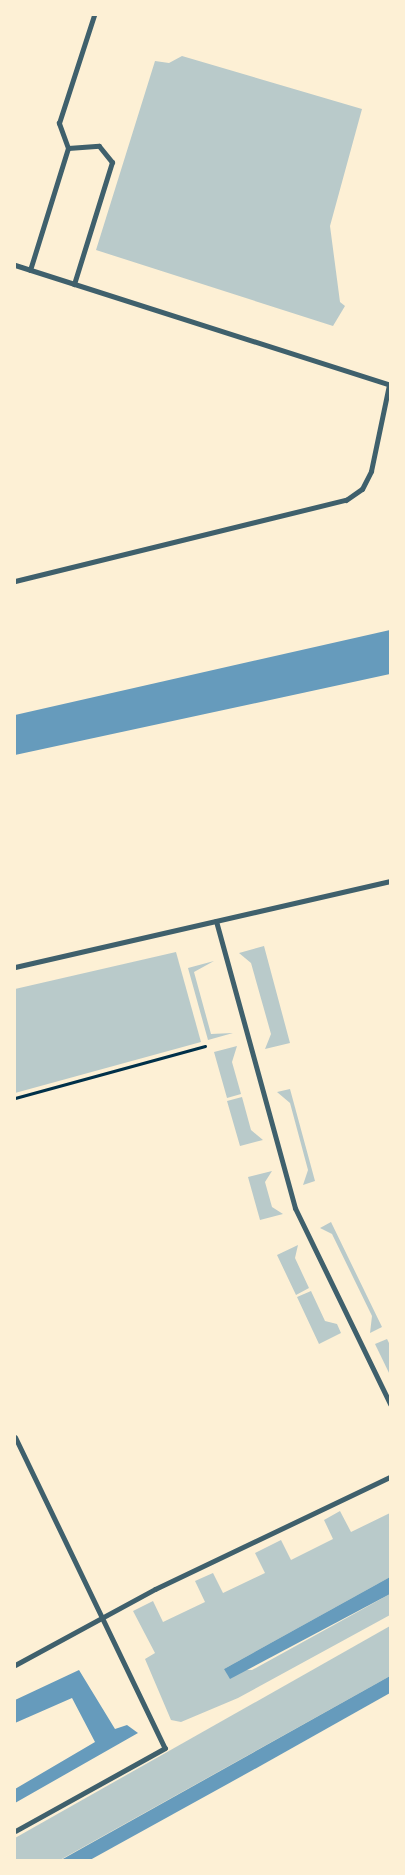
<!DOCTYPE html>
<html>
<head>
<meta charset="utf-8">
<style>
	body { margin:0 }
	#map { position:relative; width:405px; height:1875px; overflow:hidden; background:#fdf0d5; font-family:"Playfair Display",serif }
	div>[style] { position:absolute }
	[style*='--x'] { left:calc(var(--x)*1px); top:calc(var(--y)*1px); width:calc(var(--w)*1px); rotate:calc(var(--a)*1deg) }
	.green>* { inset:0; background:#b9caca }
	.water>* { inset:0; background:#669bbc }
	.path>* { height:3px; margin:-1.5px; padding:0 1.5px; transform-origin:1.5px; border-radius:1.5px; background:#003049 }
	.minor>* { height:5px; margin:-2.5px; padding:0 2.5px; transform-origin:2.5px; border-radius:2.5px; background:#3f606c }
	span { translate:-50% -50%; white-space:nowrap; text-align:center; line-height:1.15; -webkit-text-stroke:4px #fdf0d5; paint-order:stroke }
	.frame { position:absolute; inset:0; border:16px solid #fdf0d5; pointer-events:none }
</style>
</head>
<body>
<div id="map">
	<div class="green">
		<div style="clip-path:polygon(182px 56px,362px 109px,330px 226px,340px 302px,345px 306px,333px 326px,96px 250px,155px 61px,169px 63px)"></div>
		<div style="clip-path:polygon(264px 946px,290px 1043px,265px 1049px,271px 1034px,251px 963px,239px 953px)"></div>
		<div style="clip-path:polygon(176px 952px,201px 1042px,15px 1093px,15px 989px)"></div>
		<div style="clip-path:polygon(214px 961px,194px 972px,211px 1034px,233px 1033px,208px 1040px,188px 968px)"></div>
		<div style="clip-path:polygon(237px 1046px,232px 1062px,241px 1094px,227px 1098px,214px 1052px)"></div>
		<div style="clip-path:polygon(290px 1089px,315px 1181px,303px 1185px,308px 1170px,290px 1103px,277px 1092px)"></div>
		<div style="clip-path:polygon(242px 1097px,251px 1130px,263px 1140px,240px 1146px,227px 1101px)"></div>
		<div style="clip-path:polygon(272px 1171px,265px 1182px,272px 1207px,283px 1214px,260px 1220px,248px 1177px)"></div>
		<div style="clip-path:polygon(331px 1222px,382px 1327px,370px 1333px,372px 1316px,332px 1234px,320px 1228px)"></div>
		<div style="clip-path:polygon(298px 1245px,295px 1258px,309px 1288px,296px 1295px,277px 1255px)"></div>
		<div style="clip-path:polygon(311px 1291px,325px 1321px,337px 1324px,341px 1333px,319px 1344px,297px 1297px)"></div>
		<div style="clip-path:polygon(387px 1339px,390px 1345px,390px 1375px,375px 1344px)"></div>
		<div style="clip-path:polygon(340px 1511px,351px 1532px,390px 1513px,390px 1577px,224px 1669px,252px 1670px,390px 1594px,390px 1615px,238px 1698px,181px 1722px,171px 1720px,145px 1659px,155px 1653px,133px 1611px,153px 1601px,163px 1622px,205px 1602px,195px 1581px,213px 1573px,223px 1593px,265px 1573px,255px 1553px,281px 1540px,291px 1560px,333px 1539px,324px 1520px)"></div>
		<div style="clip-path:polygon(390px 1626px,390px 1676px,60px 1860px,15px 1860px,15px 1838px)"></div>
	</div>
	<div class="water">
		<div style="clip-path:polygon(390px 630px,390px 674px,15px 755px,15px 715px)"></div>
		<div style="clip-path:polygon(390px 1577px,390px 1594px,230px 1679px,224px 1669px)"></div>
		<div style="clip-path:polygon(79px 1670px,115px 1729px,127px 1725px,138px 1733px,15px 1803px,15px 1789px,95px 1742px,72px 1698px,15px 1723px,15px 1700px)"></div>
		<div style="clip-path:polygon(390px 1676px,390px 1693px,262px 1765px,90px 1860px,61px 1860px)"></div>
	</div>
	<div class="path">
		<div style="--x:15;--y:1098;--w:197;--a:-15.3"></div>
	</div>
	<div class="minor">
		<div style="--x:68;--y:148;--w:31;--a:-4"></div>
		<div style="--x:99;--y:146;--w:21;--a:51"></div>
		<div style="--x:112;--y:162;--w:128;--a:107.3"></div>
		<div style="--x:15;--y:265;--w:394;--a:17.7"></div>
		<div style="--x:30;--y:270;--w:128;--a:-72.7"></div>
		<div style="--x:68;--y:148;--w:27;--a:-110"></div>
		<div style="--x:59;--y:123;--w:114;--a:-72"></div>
		<div style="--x:15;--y:581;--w:341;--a:-13.8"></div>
		<div style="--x:346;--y:500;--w:19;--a:-35"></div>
		<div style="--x:362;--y:489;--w:20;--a:-63"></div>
		<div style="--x:371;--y:471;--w:88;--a:-78.2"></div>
		<div style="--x:216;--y:921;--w:298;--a:74.6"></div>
		<div style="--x:295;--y:1208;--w:218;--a:64.1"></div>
		<div style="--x:15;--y:967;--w:385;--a:-12.9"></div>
		<div style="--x:15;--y:1437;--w:345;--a:64.3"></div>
		<div style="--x:165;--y:1748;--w:171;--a:151"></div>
		<div style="--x:15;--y:1665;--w:159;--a:-28.5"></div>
		<div style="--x:155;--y:1589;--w:260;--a:-25.5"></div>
	</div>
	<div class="frame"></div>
</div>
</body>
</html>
